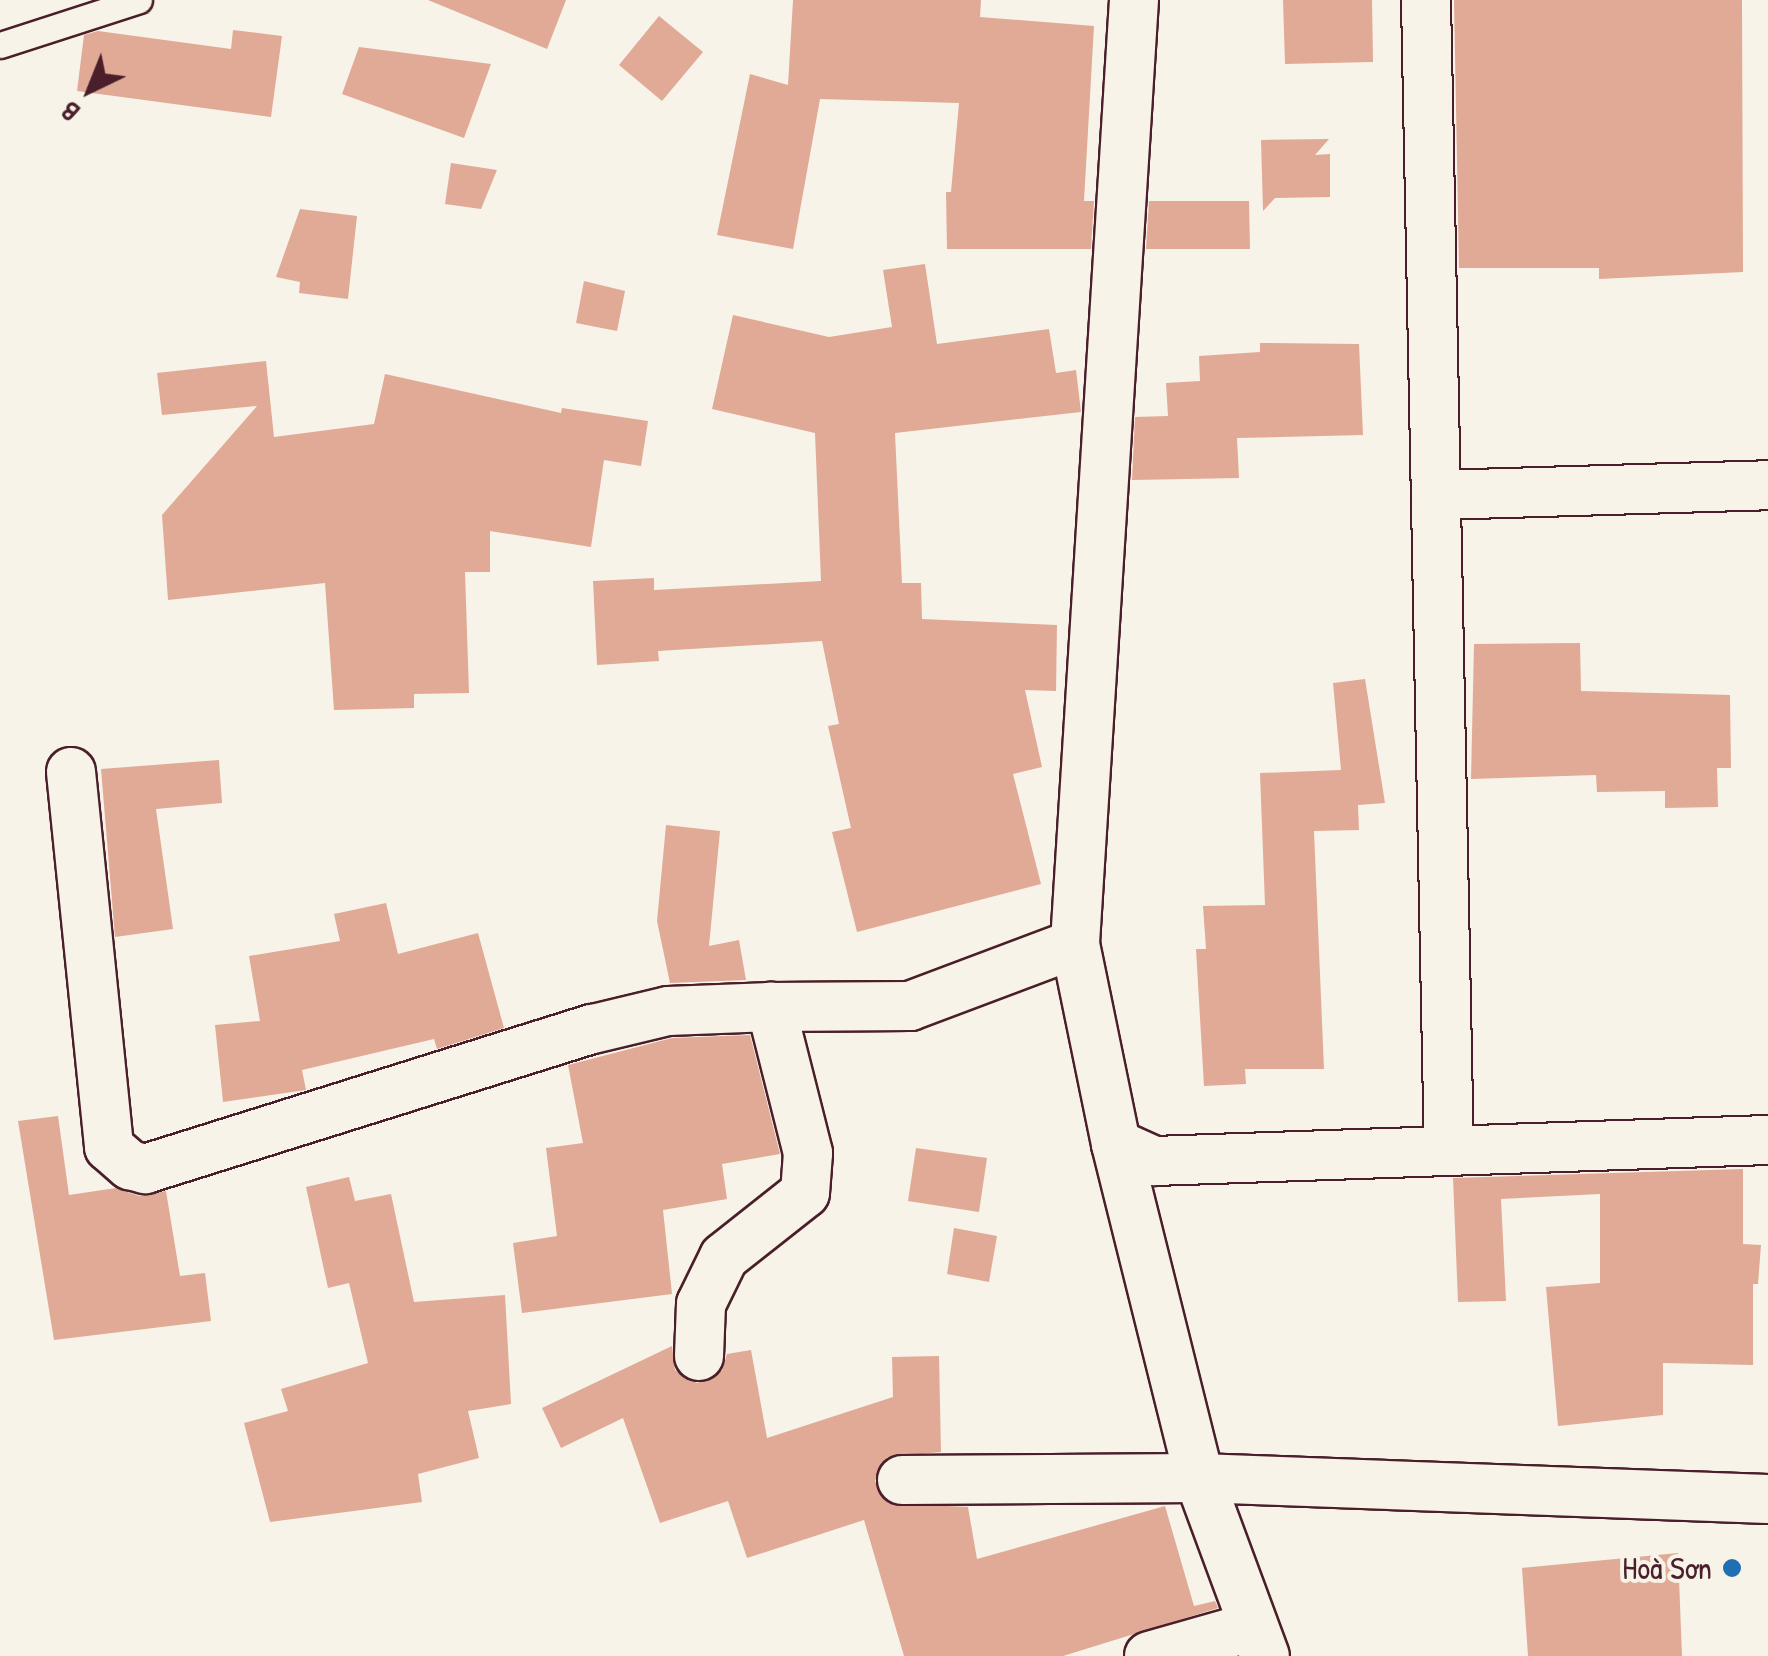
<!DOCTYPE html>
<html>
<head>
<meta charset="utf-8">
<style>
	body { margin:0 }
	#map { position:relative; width:1768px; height:1656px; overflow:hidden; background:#f7f3e8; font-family:"Patrick Hand",sans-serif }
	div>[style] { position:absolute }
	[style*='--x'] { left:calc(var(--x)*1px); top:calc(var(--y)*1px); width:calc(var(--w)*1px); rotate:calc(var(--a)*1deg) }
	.building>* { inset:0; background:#e0aa96 }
	.roads { filter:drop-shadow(2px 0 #4a1f2b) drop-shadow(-2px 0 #4a1f2b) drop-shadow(0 2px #4a1f2b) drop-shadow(0 -2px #4a1f2b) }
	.service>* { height:25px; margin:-12.5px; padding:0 12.5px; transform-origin:12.5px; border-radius:12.5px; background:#f7f3e8 }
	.minor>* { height:48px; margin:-24px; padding:0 24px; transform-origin:24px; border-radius:24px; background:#f7f3e8 }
	.dots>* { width:28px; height:28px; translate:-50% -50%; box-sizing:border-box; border:5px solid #f7f3e8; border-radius:50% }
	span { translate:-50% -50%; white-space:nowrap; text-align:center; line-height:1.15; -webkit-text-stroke:8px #f7f3e8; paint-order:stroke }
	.poi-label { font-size:32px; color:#4a1f2b }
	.right { translate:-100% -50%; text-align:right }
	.north { position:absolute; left:40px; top:40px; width:100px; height:100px; -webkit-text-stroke:8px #f7f3e8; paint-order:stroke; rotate:223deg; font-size:28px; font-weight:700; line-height:40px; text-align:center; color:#4a1f2b }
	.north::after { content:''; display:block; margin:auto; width:35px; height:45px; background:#4a1f2b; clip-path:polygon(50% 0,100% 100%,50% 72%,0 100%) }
</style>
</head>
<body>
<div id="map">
	<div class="building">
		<div style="clip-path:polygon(428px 0,566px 0,547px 49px)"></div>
		<div style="clip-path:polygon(793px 0,981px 0,980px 17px,1094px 26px,1084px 201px,1094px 201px,1091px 249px,947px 249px,946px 192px,951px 192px,959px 103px,820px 99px,793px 249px,717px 235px,750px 74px,788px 85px)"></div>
		<div style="clip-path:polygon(1283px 0,1372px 0,1373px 62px,1285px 64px)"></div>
		<div style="clip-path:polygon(1454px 0,1742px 0,1743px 272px,1599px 279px,1599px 268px,1459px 268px)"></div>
		<div style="clip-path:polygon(659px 16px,703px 52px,662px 101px,619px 65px)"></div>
		<div style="clip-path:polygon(233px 30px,282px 36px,271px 117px,77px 91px,84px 35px,98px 31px,231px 49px)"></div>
		<div style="clip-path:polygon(359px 47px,491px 64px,464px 138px,342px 94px)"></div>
		<div style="clip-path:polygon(1329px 139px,1315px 155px,1330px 154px,1330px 197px,1275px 198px,1263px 211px,1261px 140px)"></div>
		<div style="clip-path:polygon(451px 163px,497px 170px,481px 209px,445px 204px)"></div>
		<div style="clip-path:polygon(1149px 201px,1249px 201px,1250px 249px,1146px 249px)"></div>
		<div style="clip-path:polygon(300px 209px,357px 216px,348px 299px,299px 293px,300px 282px,276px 277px)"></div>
		<div style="clip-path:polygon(925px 264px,937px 344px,1049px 329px,1056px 373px,1076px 370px,1081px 412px,895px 433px,902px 583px,921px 583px,922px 619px,1057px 625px,1056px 691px,1025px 690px,1042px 767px,1013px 774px,1041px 884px,857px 932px,832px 832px,851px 828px,828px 726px,839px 724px,822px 641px,658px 651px,659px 661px,597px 665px,593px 581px,654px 578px,654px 590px,821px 581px,815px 433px,712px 409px,733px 315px,829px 337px,892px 327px,883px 270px)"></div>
		<div style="clip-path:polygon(584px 281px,625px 291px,617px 331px,576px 323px)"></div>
		<div style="clip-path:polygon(1260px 343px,1359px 344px,1363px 435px,1237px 438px,1239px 478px,1132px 480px,1135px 417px,1168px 416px,1166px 383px,1200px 381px,1199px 356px,1260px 352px)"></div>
		<div style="clip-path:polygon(266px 361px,274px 437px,374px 424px,385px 374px,561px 413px,562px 408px,648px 421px,641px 466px,604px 460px,591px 547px,490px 531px,490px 572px,465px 572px,469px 693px,414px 694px,414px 708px,334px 710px,325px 583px,168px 600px,162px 515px,257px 406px,162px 415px,157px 373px)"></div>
		<div style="clip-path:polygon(1580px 643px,1581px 691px,1730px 695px,1731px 768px,1717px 768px,1718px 807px,1665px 808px,1665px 791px,1597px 792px,1596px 775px,1471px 779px,1474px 644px)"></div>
		<div style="clip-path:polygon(1365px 679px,1385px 803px,1358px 805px,1359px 830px,1314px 831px,1324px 1069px,1245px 1069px,1246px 1084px,1204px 1086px,1196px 949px,1206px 949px,1203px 906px,1265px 905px,1260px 773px,1341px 770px,1333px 683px)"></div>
		<div style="clip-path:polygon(219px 760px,222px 803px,156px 809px,173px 929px,115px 937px,101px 769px)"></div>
		<div style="clip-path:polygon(666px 825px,720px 831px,709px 946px,739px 940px,746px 980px,670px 983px,657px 921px)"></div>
		<div style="clip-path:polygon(386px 903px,398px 954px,478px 933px,504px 1028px,437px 1049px,434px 1039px,302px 1070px,306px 1090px,223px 1102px,215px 1025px,260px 1021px,249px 956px,340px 941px,334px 914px)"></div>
		<div style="clip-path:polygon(750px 1035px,780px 1154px,722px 1164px,727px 1199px,663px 1210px,672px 1294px,522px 1313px,513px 1243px,557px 1236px,546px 1148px,583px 1143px,568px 1065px,672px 1038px)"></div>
		<div style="clip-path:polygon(58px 1116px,69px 1195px,116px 1188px,139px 1196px,166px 1191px,180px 1276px,205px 1273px,211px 1321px,54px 1340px,18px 1121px)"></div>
		<div style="clip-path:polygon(916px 1148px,987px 1158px,979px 1212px,908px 1201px)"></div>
		<div style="clip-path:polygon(1743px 1169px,1743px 1244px,1761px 1245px,1758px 1284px,1753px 1284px,1753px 1365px,1663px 1363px,1663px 1415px,1558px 1426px,1546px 1287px,1600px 1283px,1600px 1194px,1501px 1199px,1506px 1301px,1458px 1302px,1453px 1178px)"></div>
		<div style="clip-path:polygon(349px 1177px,355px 1201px,391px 1194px,414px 1302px,505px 1295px,511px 1404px,468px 1411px,479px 1458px,418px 1474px,422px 1502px,270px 1522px,244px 1423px,288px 1411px,281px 1389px,368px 1363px,349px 1283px,328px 1288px,306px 1187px)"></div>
		<div style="clip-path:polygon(954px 1228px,997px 1236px,989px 1282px,947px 1274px)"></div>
		<div style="clip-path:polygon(672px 1346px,675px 1370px,697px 1383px,722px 1371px,727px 1354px,751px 1350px,767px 1438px,893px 1397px,892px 1357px,939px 1356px,941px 1452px,887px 1457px,875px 1481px,888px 1503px,968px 1507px,977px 1559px,1165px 1506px,1194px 1606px,1215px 1601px,1218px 1608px,1063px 1656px,904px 1656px,864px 1520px,747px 1558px,728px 1501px,660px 1523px,623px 1418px,561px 1448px,542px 1408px)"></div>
		<div style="clip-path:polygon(1678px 1553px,1682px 1656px,1528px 1656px,1522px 1568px)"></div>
	</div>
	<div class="roads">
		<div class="service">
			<div style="--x:0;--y:45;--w:146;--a:-17.9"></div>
		</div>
		<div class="minor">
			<div style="--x:1134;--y:0;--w:946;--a:93.58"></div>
			<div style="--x:1075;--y:944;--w:204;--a:78.4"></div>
			<div style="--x:1116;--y:1144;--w:344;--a:76"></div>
			<div style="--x:1199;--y:1478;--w:190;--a:69.7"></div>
			<div style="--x:1426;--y:0;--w:1151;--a:88.86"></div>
			<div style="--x:1439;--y:495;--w:329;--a:-1.7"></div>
			<div style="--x:71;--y:772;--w:377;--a:84.2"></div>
			<div style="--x:109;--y:1147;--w:28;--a:41"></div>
			<div style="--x:130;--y:1165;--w:16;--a:15"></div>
			<div style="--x:145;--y:1169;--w:469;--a:-17.4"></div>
			<div style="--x:593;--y:1029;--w:77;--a:-13.5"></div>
			<div style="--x:668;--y:1011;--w:103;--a:-2.2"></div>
			<div style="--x:1116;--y:1144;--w:42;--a:24.1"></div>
			<div style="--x:1154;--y:1161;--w:614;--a:-1.96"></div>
			<div style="--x:699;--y:1356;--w:52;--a:-87.8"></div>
			<div style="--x:701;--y:1304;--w:52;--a:-63.9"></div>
			<div style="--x:724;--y:1257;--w:103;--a:-38.3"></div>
			<div style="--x:805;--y:1193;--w:40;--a:-85.7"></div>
			<div style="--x:808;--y:1153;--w:151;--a:-104.2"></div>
			<div style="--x:771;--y:1007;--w:139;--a:-0.4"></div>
			<div style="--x:910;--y:1006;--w:176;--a:-20.6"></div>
			<div style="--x:902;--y:1480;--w:297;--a:-0.4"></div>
			<div style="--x:1199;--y:1478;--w:569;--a:2.11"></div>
			<div style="--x:1149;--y:1656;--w:106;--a:-15.9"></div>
		</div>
	</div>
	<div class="dots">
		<div style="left:1732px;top:1568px;background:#1f6fb2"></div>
	</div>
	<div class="poi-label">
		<span class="right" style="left:1712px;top:1568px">Hoà Sơn</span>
	</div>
	<div class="north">B</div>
</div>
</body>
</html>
